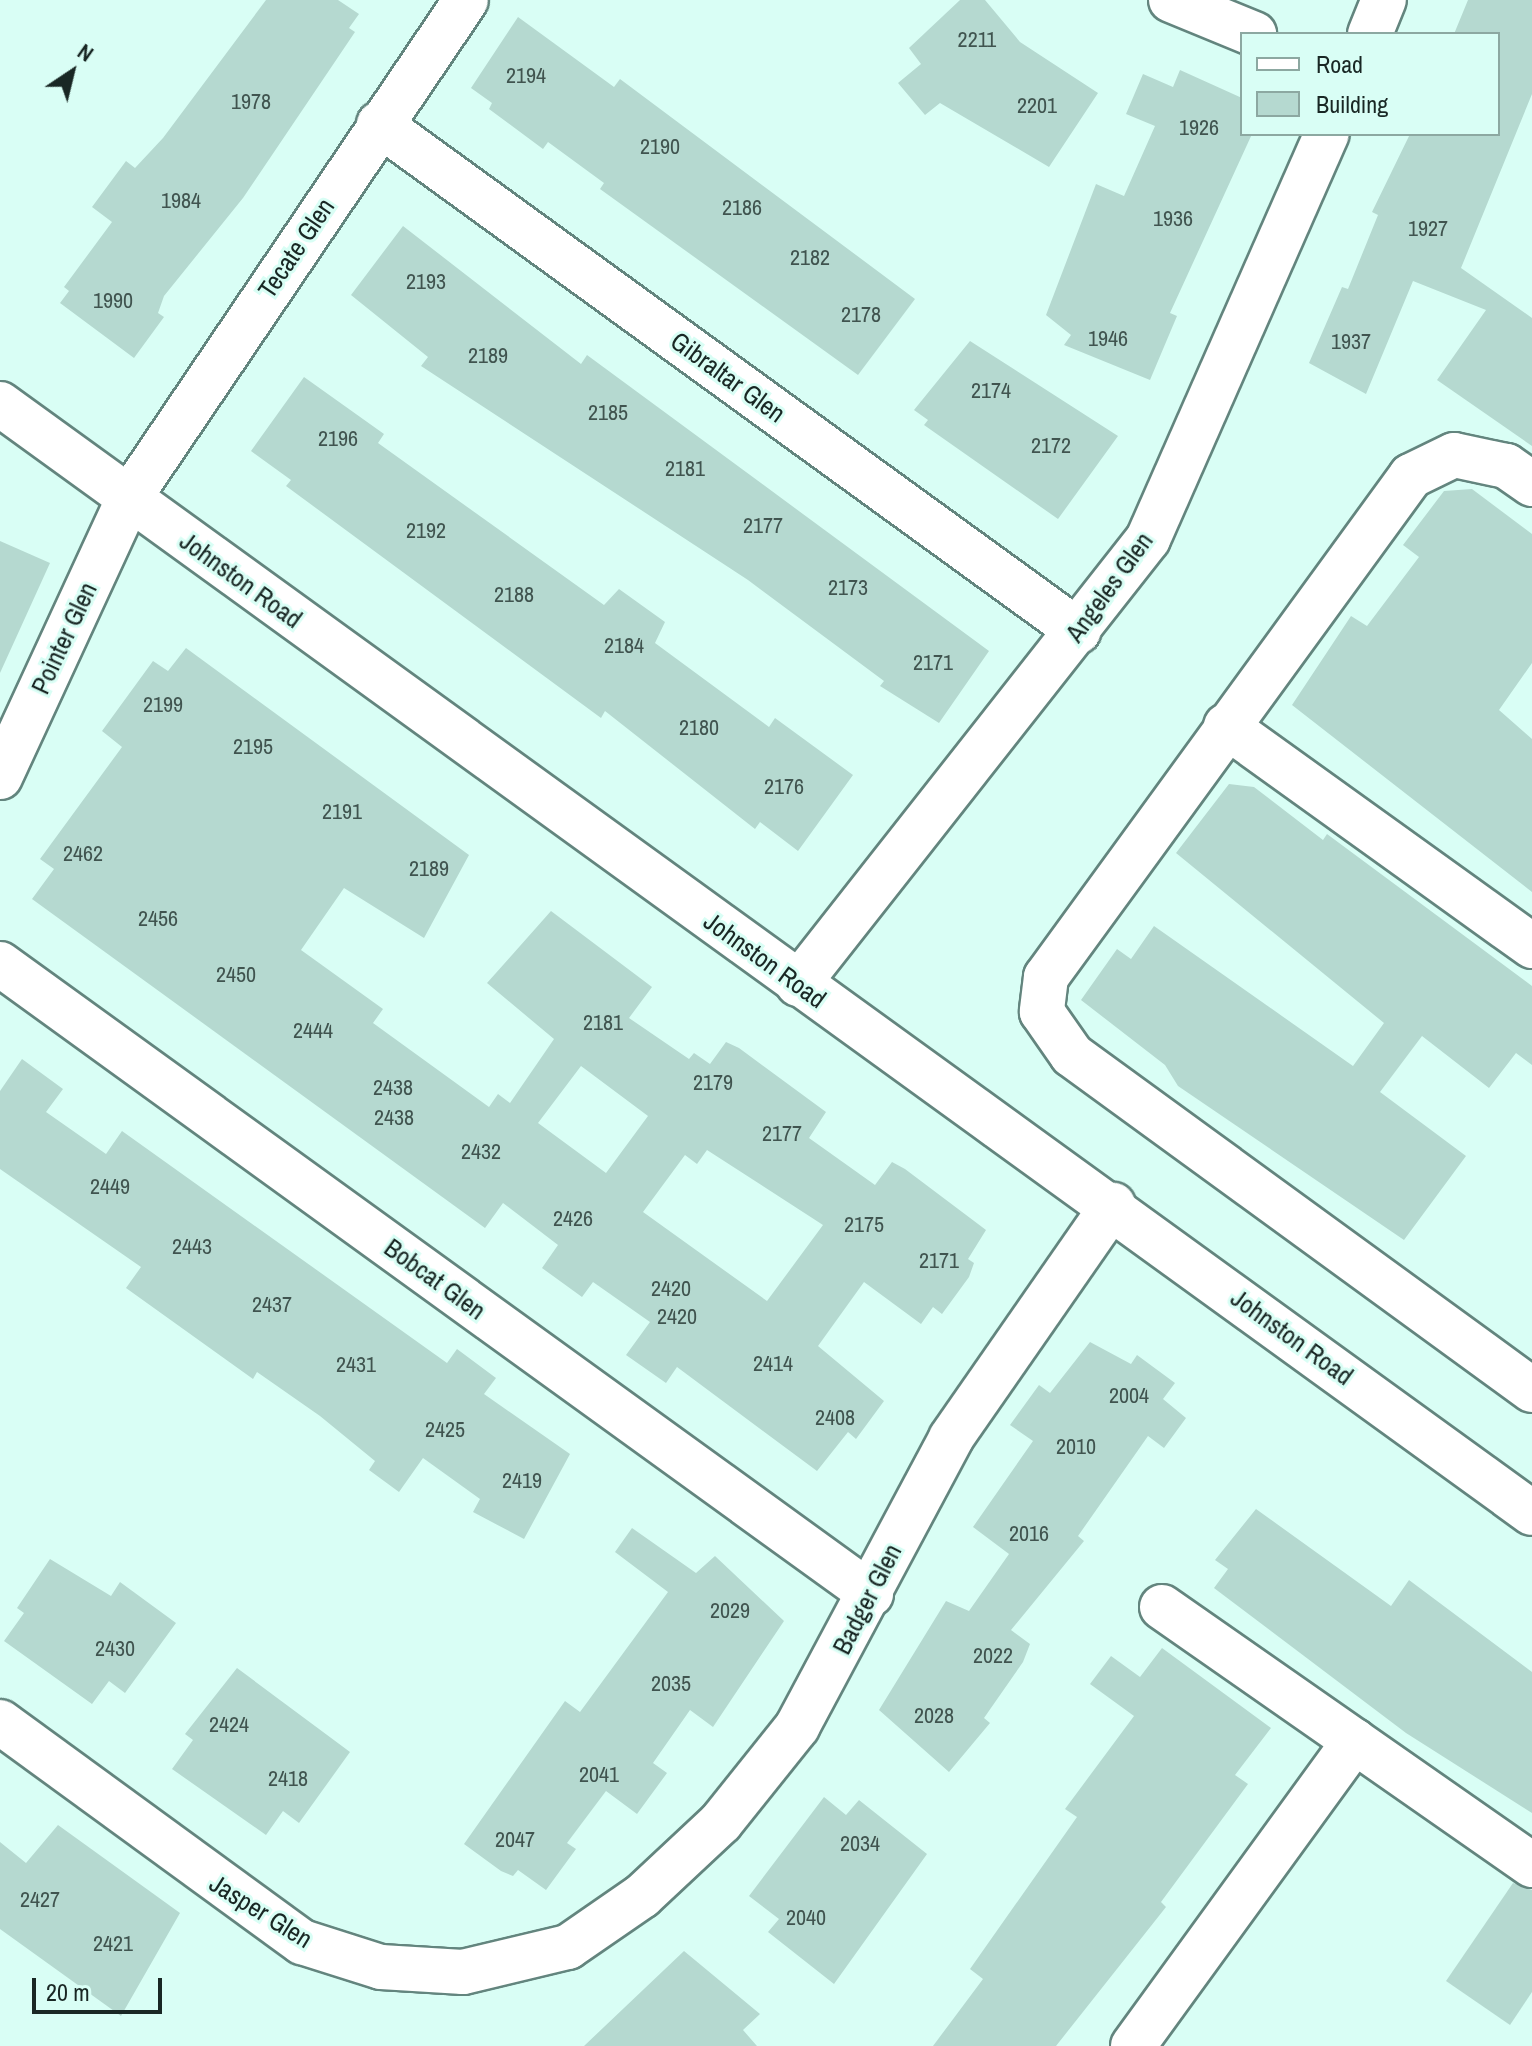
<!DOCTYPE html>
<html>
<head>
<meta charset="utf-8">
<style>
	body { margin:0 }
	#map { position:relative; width:1532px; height:2046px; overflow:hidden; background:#d9fef5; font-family:"Archivo Narrow",sans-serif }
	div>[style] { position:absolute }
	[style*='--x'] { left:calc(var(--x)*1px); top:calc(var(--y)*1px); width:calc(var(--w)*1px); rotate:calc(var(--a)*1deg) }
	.building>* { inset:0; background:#b5d9d0 }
	.roads { filter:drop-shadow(2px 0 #63857e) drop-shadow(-2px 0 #63857e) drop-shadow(0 2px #63857e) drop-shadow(0 -2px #63857e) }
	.minor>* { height:44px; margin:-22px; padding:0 22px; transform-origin:22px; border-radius:22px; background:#fff }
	span { translate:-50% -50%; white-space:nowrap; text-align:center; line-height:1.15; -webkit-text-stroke:6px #d9fef5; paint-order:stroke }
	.number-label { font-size:22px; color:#40544f }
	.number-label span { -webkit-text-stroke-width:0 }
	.street-label { font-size:26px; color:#192724 }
	.legend { position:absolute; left:1240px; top:32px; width:260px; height:104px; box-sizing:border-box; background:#d9fef5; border:2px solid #8ca8a1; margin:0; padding:10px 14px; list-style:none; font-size:24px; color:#192724 }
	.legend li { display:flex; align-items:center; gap:16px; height:40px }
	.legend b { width:40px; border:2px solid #8ca8a1 }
	.north { position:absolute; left:32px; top:32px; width:80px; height:80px; -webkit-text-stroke:6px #d9fef5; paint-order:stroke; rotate:35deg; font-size:22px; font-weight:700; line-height:32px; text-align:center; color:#192724 }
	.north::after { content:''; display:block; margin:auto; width:28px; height:36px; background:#192724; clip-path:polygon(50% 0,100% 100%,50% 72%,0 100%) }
	.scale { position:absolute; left:32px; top:1978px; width:130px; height:36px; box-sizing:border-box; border:4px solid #192724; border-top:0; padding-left:10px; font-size:24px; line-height:28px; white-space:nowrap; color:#192724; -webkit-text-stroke:6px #d9fef5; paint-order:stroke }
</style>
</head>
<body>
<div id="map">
	<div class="building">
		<div style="clip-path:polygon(266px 0,338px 0,359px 14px,349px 28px,355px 32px,243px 198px,164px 296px,158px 313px,164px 317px,134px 358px,60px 303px,69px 291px,64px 287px,112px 222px,92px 207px,126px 161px,135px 168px,163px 138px)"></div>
		<div style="clip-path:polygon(960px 0,985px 0,1020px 42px,1098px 93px,1049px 167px,940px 103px,925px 115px,898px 83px,921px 64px,909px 48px)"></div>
		<div style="clip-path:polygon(1468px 0,1532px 0,1532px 94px,1461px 268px,1532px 318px,1532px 446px,1437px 380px,1486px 310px,1413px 281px,1366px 394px,1309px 363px,1342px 287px,1348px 289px,1378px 215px,1372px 212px,1410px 134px,1498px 134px,1498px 34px,1454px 34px)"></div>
		<div style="clip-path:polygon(518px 17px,614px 87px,620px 79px,915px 299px,858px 375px,600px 189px,604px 183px,548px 142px,543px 149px,489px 109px,492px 103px,471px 88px)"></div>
		<div style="clip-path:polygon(1180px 70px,1242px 98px,1242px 134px,1252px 134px,1170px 313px,1177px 316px,1150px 380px,1064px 345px,1071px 335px,1046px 315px,1096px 184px,1124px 196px,1155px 126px,1126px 114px,1143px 74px,1173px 87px)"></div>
		<div style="clip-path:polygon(403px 226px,581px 364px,587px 355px,989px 651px,939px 723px,880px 686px,884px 681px,748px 580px,421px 366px,428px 357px,351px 295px)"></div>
		<div style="clip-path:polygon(970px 341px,1118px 436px,1058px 519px,924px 425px,928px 420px,914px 410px)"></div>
		<div style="clip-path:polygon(304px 377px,384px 434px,378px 443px,604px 605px,619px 589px,665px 622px,655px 643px,769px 727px,775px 718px,853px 775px,798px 851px,760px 822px,755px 829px,605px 711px,601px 718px,286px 486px,291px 480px,251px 451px)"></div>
		<div style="clip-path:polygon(1472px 489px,1532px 534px,1532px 663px,1499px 710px,1532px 739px,1532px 892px,1292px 705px,1351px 616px,1367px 626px,1419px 557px,1403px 545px,1444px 491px)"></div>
		<div style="clip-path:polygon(0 541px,50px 563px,0 673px)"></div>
		<div style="clip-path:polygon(evenodd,186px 648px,469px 855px,424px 938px,344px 888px,301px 950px,383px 1009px,373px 1023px,489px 1107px,498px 1094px,510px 1103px,554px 1039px,487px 983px,551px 911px,652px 987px,629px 1018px,689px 1059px,694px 1053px,710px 1064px,726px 1042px,739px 1048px,826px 1112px,809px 1138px,875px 1185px,892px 1162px,905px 1169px,986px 1230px,968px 1259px,974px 1263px,969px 1277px,942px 1314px,933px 1307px,921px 1324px,864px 1282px,818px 1346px,884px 1401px,856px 1439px,848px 1432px,817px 1471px,677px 1367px,666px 1383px,626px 1355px,650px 1322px,593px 1282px,582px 1297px,542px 1268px,558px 1245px,503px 1203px,485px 1228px,32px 899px,54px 869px,40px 859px,122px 747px,102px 731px,153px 661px,168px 671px,186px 648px,581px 1066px,648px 1116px,606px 1173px,538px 1123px,581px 1066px,186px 648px,707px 1150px,823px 1225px,767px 1301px,643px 1212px,685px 1155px,697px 1164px,707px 1150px)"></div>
		<div style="clip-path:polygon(1229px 784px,1254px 787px,1323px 840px,1327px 834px,1532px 986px,1532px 1065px,1516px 1053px,1489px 1088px,1422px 1036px,1380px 1092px,1466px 1156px,1404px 1240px,1178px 1086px,1165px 1065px,1081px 1000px,1117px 949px,1131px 959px,1154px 926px,1353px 1066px,1384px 1023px,1176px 853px)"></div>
		<div style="clip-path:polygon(22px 1059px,63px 1089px,46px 1112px,106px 1154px,122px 1131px,447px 1363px,457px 1349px,496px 1378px,484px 1394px,570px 1454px,524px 1539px,473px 1512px,480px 1499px,423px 1458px,399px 1492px,369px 1470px,375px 1461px,320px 1416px,257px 1372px,253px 1379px,126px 1288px,141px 1267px,0 1169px,0 1091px)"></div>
		<div style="clip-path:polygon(1090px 1342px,1131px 1364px,1137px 1355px,1175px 1383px,1163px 1399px,1186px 1418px,1164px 1448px,1148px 1436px,1078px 1536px,1084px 1541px,1011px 1630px,1030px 1644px,1023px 1662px,984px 1718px,990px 1723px,949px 1772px,879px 1710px,946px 1601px,969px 1611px,1009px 1554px,973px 1527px,1033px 1441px,1010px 1425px,1039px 1385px,1050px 1393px)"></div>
		<div style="clip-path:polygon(1256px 1509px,1391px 1606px,1409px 1580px,1532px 1672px,1532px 1813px,1406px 1733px,1214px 1588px,1228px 1569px,1215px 1560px)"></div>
		<div style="clip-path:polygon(632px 1528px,696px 1573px,715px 1556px,784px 1621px,713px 1727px,690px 1710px,653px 1763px,667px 1773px,637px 1814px,606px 1791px,567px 1843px,576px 1849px,546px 1890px,518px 1870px,513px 1876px,501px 1871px,464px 1844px,565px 1701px,580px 1712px,668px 1592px,615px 1552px)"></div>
		<div style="clip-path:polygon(50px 1559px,111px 1596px,120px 1582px,176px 1623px,125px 1693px,109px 1681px,92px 1704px,4px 1641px,24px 1613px,17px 1608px)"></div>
		<div style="clip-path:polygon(1162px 1648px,1271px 1728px,1235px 1775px,1248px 1784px,1161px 1902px,1166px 1907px,1056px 2046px,933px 2046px,983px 1979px,970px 1969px,1077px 1817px,1065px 1809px,1134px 1716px,1090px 1684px,1111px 1656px,1140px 1677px)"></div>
		<div style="clip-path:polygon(237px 1668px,350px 1752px,299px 1823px,283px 1811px,266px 1835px,172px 1769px,193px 1740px,185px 1734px)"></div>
		<div style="clip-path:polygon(824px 1797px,846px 1815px,859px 1800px,927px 1854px,834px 1984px,768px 1932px,779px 1919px,749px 1896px)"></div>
		<div style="clip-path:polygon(58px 1825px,180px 1913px,121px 2016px,0 1929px,0 1842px,26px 1863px)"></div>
		<div style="clip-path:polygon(1513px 1883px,1532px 1890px,1532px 1992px,1510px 2025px,1446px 1981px)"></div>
		<div style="clip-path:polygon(684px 1951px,760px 2014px,743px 2030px,757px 2046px,584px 2046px)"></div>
	</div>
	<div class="roads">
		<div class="minor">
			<div style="--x:1171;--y:0;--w:90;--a:22.3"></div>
			<div style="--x:1370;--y:34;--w:37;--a:-68"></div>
			<div style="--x:379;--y:124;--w:864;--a:35.95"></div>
			<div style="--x:0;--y:404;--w:1891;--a:35.9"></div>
			<div style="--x:1532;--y:484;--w:32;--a:-145"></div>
			<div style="--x:1506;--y:466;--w:53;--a:-168.1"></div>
			<div style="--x:1454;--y:455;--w:48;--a:154"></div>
			<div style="--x:1411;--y:476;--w:620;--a:126.07"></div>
			<div style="--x:1046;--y:977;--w:35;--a:97"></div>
			<div style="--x:1042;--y:1012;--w:52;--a:55.1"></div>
			<div style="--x:1072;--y:1055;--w:569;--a:36.06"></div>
			<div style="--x:1226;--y:726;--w:377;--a:35.7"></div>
			<div style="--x:0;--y:777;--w:307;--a:-65.2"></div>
			<div style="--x:129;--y:498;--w:601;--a:-55.91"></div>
			<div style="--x:0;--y:964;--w:1075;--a:35.88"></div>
			<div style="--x:798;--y:984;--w:566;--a:-51.81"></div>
			<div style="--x:1148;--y:539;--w:443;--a:-66.2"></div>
			<div style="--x:1162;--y:1607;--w:451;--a:34.9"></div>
			<div style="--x:0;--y:1722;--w:374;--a:36.1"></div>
			<div style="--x:302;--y:1942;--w:83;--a:17.6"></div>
			<div style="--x:381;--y:1967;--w:82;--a:3.5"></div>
			<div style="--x:463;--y:1972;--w:108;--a:-13.4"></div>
			<div style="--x:568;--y:1947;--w:90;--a:-34.6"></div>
			<div style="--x:642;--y:1896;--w:108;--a:-43.1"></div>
			<div style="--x:721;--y:1822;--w:122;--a:-51.3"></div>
			<div style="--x:797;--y:1727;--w:327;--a:-61.9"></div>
			<div style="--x:951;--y:1438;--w:284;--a:-55.2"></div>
			<div style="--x:1133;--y:2046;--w:377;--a:-54"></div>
		</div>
	</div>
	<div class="number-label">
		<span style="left:977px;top:40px">2211</span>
		<span style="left:526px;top:76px">2194</span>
		<span style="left:251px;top:102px">1978</span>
		<span style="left:1037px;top:106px">2201</span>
		<span style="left:1199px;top:128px">1926</span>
		<span style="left:660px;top:147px">2190</span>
		<span style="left:181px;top:201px">1984</span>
		<span style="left:742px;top:208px">2186</span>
		<span style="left:1173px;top:219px">1936</span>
		<span style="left:1428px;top:229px">1927</span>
		<span style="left:810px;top:258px">2182</span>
		<span style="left:426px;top:282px">2193</span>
		<span style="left:113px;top:301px">1990</span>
		<span style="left:861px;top:315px">2178</span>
		<span style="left:1108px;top:339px">1946</span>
		<span style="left:1351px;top:342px">1937</span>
		<span style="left:488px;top:356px">2189</span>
		<span style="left:991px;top:391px">2174</span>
		<span style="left:608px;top:413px">2185</span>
		<span style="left:338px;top:439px">2196</span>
		<span style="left:1051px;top:446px">2172</span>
		<span style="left:685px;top:469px">2181</span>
		<span style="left:763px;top:526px">2177</span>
		<span style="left:426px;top:531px">2192</span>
		<span style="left:848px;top:588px">2173</span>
		<span style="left:514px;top:595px">2188</span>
		<span style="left:624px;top:646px">2184</span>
		<span style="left:933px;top:663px">2171</span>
		<span style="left:163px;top:705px">2199</span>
		<span style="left:699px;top:728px">2180</span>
		<span style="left:253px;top:747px">2195</span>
		<span style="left:784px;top:787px">2176</span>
		<span style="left:342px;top:812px">2191</span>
		<span style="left:83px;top:854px">2462</span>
		<span style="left:429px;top:869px">2189</span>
		<span style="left:158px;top:919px">2456</span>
		<span style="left:236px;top:975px">2450</span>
		<span style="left:603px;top:1023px">2181</span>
		<span style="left:313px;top:1031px">2444</span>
		<span style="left:713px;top:1083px">2179</span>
		<span style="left:393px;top:1088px">2438</span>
		<span style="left:394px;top:1118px">2438</span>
		<span style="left:782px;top:1134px">2177</span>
		<span style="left:481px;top:1152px">2432</span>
		<span style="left:110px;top:1187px">2449</span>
		<span style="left:573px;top:1219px">2426</span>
		<span style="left:864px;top:1225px">2175</span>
		<span style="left:192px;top:1247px">2443</span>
		<span style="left:939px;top:1261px">2171</span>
		<span style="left:671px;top:1289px">2420</span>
		<span style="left:272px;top:1305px">2437</span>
		<span style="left:677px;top:1317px">2420</span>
		<span style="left:773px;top:1364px">2414</span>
		<span style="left:356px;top:1365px">2431</span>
		<span style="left:1129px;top:1396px">2004</span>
		<span style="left:835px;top:1418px">2408</span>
		<span style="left:445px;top:1430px">2425</span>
		<span style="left:1076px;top:1447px">2010</span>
		<span style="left:522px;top:1481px">2419</span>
		<span style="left:1029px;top:1534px">2016</span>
		<span style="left:730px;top:1611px">2029</span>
		<span style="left:115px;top:1649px">2430</span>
		<span style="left:993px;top:1656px">2022</span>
		<span style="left:671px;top:1684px">2035</span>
		<span style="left:934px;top:1716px">2028</span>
		<span style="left:229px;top:1725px">2424</span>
		<span style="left:599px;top:1775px">2041</span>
		<span style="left:288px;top:1779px">2418</span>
		<span style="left:515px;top:1840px">2047</span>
		<span style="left:860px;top:1844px">2034</span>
		<span style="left:40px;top:1900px">2427</span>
		<span style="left:806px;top:1918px">2040</span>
		<span style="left:113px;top:1944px">2421</span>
	</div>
	<div class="street-label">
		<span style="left:296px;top:248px;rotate:-56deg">Tecate Glen</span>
		<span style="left:728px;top:377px;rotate:36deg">Gibraltar Glen</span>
		<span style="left:241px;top:580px;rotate:36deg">Johnston Road</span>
		<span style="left:1109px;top:587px;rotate:-54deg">Angeles Glen</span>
		<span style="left:64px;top:638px;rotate:-65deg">Pointer Glen</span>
		<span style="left:765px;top:960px;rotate:36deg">Johnston Road</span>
		<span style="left:435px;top:1279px;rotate:36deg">Bobcat Glen</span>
		<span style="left:1292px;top:1337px;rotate:36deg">Johnston Road</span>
		<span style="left:867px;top:1599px;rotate:-63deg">Badger Glen</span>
		<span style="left:261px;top:1911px;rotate:32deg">Jasper Glen</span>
	</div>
	<ul class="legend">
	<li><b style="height:10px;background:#fff"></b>Road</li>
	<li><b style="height:22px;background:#b5d9d0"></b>Building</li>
	</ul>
	<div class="north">N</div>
	<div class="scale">20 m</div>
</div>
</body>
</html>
